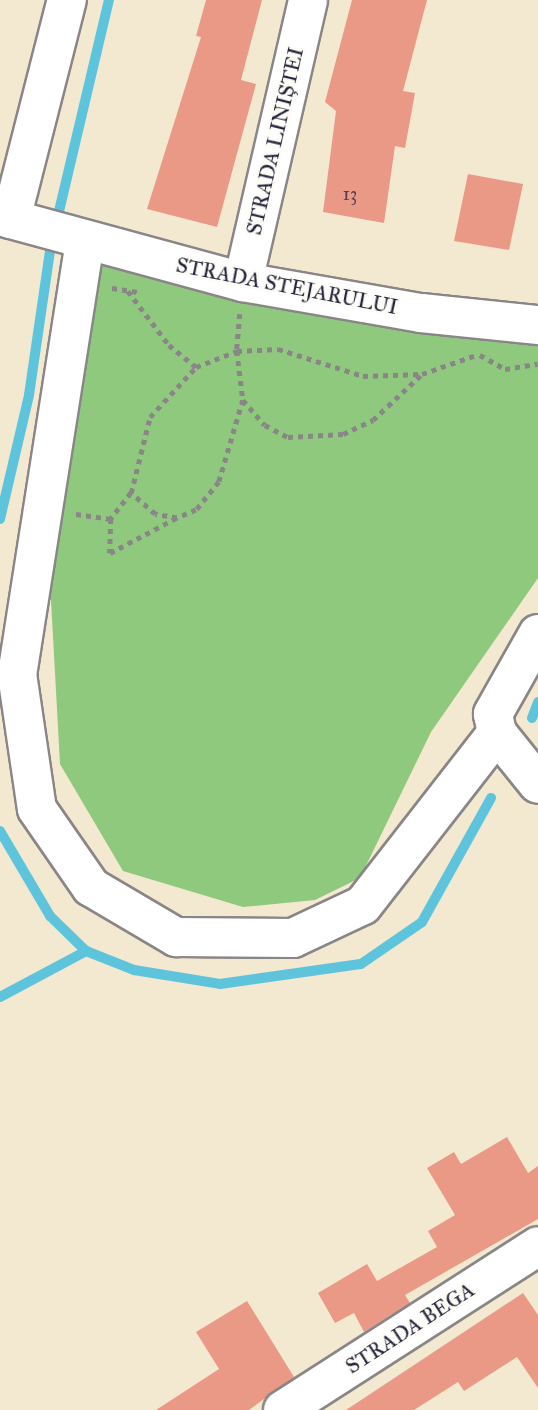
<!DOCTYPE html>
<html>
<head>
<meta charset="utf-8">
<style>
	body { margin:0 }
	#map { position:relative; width:538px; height:1410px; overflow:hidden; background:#f3e8d0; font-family:"IM FELL Great Primer",serif }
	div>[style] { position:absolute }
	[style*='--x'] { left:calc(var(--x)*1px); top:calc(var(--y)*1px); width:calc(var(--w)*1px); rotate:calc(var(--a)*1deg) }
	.green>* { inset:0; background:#8ec97e }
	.stream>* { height:10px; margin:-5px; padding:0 5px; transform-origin:5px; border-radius:5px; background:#5ec4dc }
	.building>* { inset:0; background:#eb9987 }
	.path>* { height:4.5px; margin-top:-2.25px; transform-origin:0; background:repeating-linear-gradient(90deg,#8a8586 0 5px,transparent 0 10px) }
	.roads { filter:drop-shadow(2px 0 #8a8586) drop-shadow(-2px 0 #8a8586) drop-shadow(0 2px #8a8586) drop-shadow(0 -2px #8a8586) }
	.minor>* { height:38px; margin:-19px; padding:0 19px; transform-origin:19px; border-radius:19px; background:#fff }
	span { translate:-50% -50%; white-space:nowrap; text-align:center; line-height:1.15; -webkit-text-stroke:6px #fdfcf7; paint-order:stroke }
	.number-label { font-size:18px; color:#54404e }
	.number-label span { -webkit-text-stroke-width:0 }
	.street-label { font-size:21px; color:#22223b }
</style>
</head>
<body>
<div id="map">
	<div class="green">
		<div style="clip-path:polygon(66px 249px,538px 335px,538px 578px,431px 732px,360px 878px,315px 900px,243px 907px,123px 871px,60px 764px,51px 600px,22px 576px)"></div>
	</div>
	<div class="stream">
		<div style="--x:56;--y:224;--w:230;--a:-76.7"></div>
		<div style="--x:0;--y:519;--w:127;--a:-76.8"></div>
		<div style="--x:29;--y:395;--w:159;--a:-81.7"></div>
		<div style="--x:532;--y:718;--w:17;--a:-69"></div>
		<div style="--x:0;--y:831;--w:99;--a:59.5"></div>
		<div style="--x:50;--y:916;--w:50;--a:44.2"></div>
		<div style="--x:86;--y:951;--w:52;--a:21.6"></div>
		<div style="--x:134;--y:970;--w:87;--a:9.2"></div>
		<div style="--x:220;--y:984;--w:142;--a:-8.1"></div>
		<div style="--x:361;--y:964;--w:74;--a:-34.5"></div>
		<div style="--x:422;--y:922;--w:142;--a:-60.9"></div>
		<div style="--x:0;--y:997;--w:98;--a:-28.1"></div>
	</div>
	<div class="building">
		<div style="clip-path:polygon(206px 0,262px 0,241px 80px,256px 84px,217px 227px,147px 209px,201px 37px,196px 36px)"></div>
		<div style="clip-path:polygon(352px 0,427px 0,403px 91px,415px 93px,405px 148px,395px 146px,384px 223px,323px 212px,336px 111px,325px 102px)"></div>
		<div style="clip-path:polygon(468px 174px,523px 184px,509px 250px,454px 241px)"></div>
		<div style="clip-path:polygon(507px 1137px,528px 1173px,538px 1166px,538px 1219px,405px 1295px,410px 1303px,364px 1332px,354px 1313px,335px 1323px,318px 1293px,367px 1264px,377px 1281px,437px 1247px,428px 1231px,455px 1215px,427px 1168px,454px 1152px,461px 1164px)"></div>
		<div style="clip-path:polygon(523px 1293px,538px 1315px,538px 1388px,517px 1357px,464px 1391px,458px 1382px,414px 1410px,346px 1410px)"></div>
		<div style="clip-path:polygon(247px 1301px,294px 1377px,249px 1410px,156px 1410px,219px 1369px,196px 1332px)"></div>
	</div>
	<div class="path">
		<div style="--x:112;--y:288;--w:26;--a:9"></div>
		<div style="--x:128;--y:291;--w:68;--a:52.8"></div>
		<div style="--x:169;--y:345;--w:35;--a:39"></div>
		<div style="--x:240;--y:314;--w:37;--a:95"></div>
		<div style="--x:237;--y:351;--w:41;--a:-2.8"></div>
		<div style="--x:278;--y:349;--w:89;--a:17.6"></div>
		<div style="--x:363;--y:376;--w:59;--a:-1.9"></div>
		<div style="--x:422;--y:374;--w:57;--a:-19.4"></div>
		<div style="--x:237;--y:351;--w:49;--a:83"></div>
		<div style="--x:243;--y:400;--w:85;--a:106.3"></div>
		<div style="--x:219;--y:482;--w:36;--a:129"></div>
		<div style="--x:196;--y:510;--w:21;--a:157"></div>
		<div style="--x:177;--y:518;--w:22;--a:-170"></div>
		<div style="--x:155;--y:514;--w:32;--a:-139"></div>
		<div style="--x:131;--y:493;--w:78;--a:-76"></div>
		<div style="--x:150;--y:417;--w:68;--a:-47.4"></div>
		<div style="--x:196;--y:367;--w:44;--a:-21.3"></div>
		<div style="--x:480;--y:355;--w:29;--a:29"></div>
		<div style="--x:505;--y:369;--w:33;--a:-9"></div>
		<div style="--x:243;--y:400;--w:33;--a:49"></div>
		<div style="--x:265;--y:425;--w:26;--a:28"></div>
		<div style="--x:288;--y:437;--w:55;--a:-3.1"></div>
		<div style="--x:343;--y:434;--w:33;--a:-25"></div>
		<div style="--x:373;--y:420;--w:66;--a:-43.2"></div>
		<div style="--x:131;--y:493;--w:33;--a:128"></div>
		<div style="--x:111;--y:519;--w:34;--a:92"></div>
		<div style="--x:110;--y:553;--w:75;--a:-27.9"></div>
		<div style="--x:76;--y:514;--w:35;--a:8"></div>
	</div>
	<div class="roads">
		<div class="minor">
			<div style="--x:0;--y:216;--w:252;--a:15.2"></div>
			<div style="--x:243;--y:282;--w:181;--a:9.9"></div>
			<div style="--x:421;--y:313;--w:118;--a:5.9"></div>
			<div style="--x:11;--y:219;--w:226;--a:-75.7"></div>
			<div style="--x:85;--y:241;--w:438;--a:98.9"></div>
			<div style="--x:17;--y:674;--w:136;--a:81.6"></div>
			<div style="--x:37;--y:809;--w:95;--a:55.3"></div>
			<div style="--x:91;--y:887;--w:99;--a:30.5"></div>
			<div style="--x:176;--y:937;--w:117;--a:0.5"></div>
			<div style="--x:293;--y:938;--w:77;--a:-25.2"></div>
			<div style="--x:363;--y:905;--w:218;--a:-52.1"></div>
			<div style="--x:243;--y:282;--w:289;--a:-77"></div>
			<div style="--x:538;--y:634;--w:92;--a:119.4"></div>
			<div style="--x:493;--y:714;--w:19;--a:78"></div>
			<div style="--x:497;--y:733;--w:65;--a:51.2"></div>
			<div style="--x:283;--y:1410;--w:303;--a:-32.7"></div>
		</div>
	</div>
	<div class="number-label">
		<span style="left:350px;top:194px">13</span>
	</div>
	<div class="street-label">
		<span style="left:275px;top:141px;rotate:-77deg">STRADA LINIȘTEI</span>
		<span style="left:287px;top:286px;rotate:11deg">STRADA STEJARULUI</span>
		<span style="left:410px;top:1328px;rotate:-33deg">STRADA BEGA</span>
	</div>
</div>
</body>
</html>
